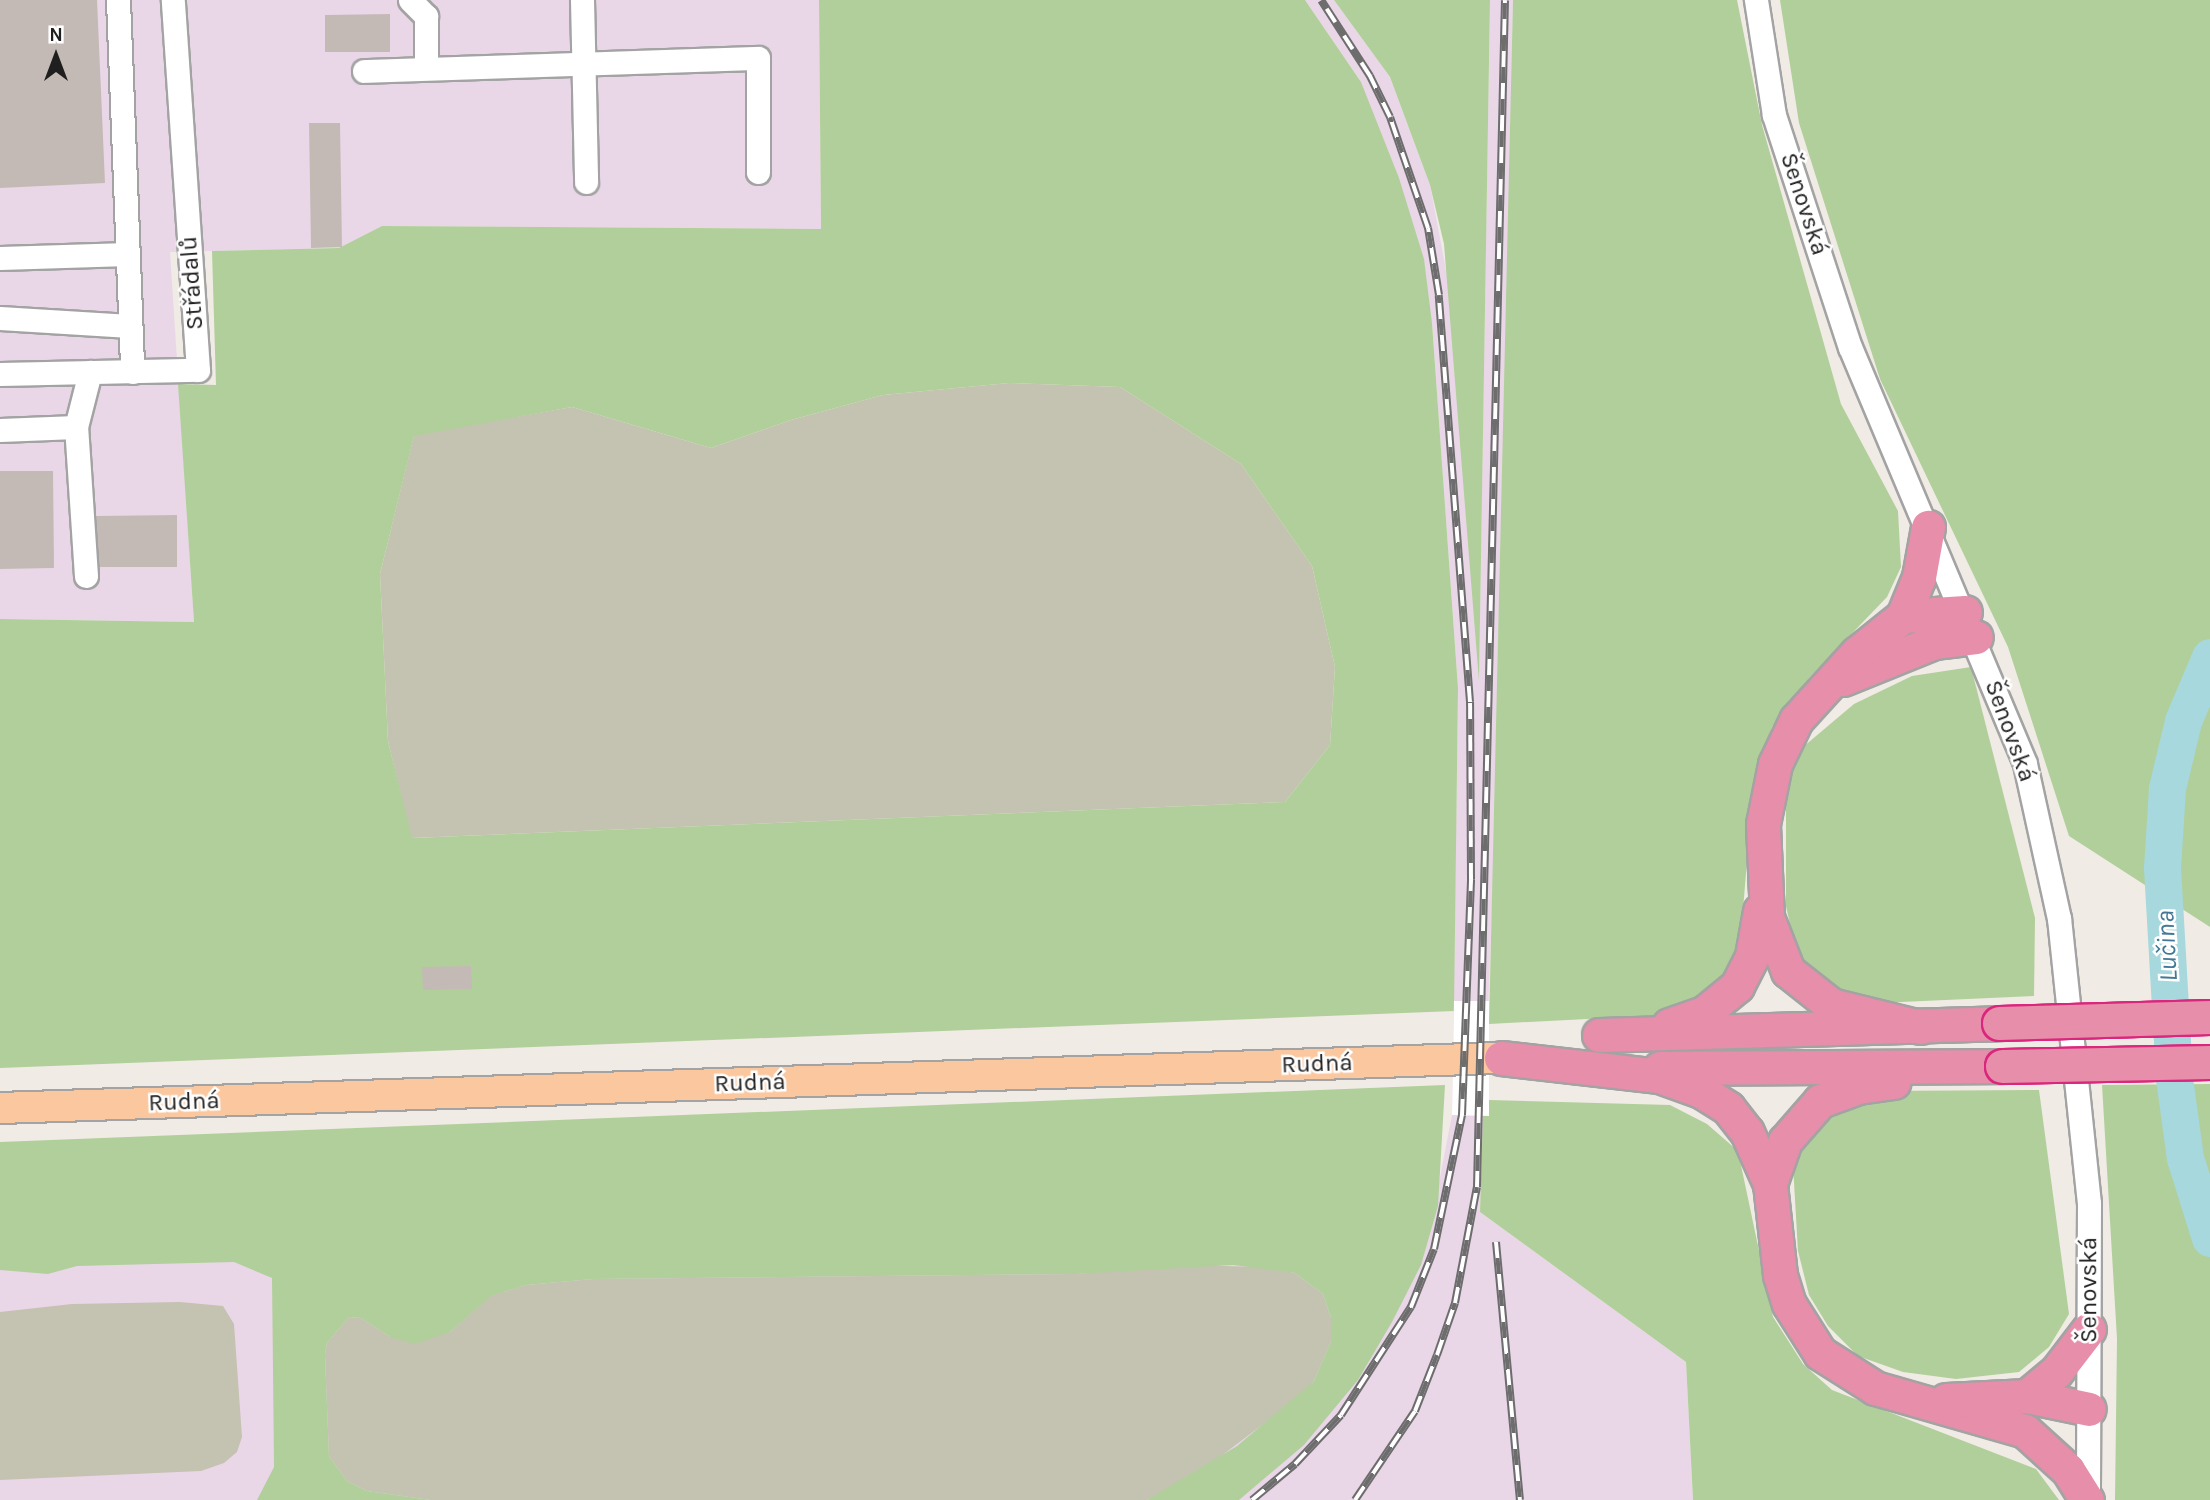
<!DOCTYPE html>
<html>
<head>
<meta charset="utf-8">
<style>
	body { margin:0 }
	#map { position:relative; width:2210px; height:1500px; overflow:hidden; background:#f0ebe5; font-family:Karla,sans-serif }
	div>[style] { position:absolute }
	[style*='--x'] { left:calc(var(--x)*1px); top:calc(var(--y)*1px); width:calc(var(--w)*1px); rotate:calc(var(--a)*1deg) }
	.industrial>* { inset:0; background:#e9d7e8 }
	.construction>* { inset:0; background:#c4c2b1 }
	.forest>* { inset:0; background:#b1cf9a }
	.pier>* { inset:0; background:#fff }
	.river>* { height:37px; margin:-18.5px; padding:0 18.5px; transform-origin:18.5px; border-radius:18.5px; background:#a6d8dd }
	.building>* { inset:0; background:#c4bab5 }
	.roads { filter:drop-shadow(2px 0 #a3a3a3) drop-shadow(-2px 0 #a3a3a3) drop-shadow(0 2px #a3a3a3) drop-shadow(0 -2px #a3a3a3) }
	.minor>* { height:23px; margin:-11.5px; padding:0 11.5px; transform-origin:11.5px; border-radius:11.5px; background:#fff }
	.major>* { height:30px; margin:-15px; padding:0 15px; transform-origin:15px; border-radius:15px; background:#fbc79f }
	.highway>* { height:33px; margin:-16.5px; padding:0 16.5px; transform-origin:16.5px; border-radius:16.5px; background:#e68eaa }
	.rail>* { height:8px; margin-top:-4px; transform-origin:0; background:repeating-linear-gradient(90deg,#fff 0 16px,#6d6d6d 0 32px); box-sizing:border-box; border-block:2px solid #6d6d6d }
	.bridges { filter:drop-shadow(2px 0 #da267c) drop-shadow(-2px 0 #da267c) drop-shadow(0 2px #da267c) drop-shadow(0 -2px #da267c) }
	.highway-bridge>* { height:33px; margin:-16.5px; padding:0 16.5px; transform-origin:16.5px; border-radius:16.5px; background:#e68eaa }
	span { translate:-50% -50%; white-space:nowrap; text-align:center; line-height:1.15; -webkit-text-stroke:5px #fff; paint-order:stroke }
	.street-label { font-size:24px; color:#1f1f1f }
	.water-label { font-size:26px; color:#437896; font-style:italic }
	.north { position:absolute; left:21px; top:21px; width:70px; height:70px; -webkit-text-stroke:5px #fff; paint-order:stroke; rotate:0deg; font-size:19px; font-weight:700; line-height:28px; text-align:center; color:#1f1f1f }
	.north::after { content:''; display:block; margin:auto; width:24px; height:32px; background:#1f1f1f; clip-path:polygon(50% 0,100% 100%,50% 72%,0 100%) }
</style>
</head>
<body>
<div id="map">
	<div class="industrial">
		<div style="clip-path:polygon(0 0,819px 0,821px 229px,382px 226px,340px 248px,170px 252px,194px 622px,0 619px)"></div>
		<div style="clip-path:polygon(1305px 0,1334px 0,1390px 77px,1430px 185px,1452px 302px,1479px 669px,1490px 0,1513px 0,1498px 759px,1480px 1212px,1686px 1362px,1693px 1500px,0 1500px,0 1216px,1439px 1182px,1452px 1115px,1458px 688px,1432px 323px,1361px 82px)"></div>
	</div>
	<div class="construction">
		<div style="clip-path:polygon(1009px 383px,1120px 387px,1241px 464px,1312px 566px,1335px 667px,1330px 745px,1285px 802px,411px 838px,388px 741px,380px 574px,414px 435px,572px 407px,711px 448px,791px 420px,883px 395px)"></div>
		<div style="clip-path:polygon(1189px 1265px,1260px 1267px,1295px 1273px,1323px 1294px,1331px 1318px,1331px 1341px,1314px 1381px,1299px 1397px,1204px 1469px,1147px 1500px,431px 1500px,367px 1491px,347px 1481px,329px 1456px,325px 1355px,327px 1343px,349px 1317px,361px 1318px,390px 1337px,450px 1332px,490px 1296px,526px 1285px,593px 1279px,1076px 1274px)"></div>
		<div style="clip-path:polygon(180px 1302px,223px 1306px,234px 1324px,242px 1437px,237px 1452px,224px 1463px,201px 1471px,0 1480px,0 1312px,72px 1304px)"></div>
	</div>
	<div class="forest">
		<div style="clip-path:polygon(evenodd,819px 0,1305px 0,1361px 82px,1399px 178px,1424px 259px,1432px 323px,1458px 688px,1454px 1011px,0 1068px,0 619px,194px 622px,178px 384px,216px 385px,212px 251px,339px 248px,382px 226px,821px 229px,819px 0,1009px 383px,1120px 387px,1241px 464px,1312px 566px,1335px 667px,1330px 745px,1285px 802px,412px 838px,388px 741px,380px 574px,414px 436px,572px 407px,711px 448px,791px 420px,883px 395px,1009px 383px)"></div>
		<div style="clip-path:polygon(1334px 0,1490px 0,1479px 681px,1444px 244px,1430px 185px,1390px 77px)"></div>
		<div style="clip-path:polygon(1513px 0,1737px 0,1762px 125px,1841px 404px,1898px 511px,1901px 567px,1887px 597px,1810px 677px,1772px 727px,1753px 788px,1740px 946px,1729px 978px,1701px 1001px,1665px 1015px,1489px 1024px)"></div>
		<div style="clip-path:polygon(1780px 0,2210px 0,2210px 927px,2069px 836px,2008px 647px,1880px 379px,1799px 123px)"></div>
		<div style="clip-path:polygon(1971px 667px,2035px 918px,2034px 996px,1879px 1003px,1833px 991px,1807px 969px,1794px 943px,1786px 906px,1786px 787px,1803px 747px,1854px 704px,1912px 676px)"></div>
		<div style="clip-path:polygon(2210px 1084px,2210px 1500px,2115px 1500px,2117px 1339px,2102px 1085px)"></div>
		<div style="clip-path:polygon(1445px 1085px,1438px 1206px,1421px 1265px,1392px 1322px,1358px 1380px,1304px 1445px,1239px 1500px,1147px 1500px,1237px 1446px,1314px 1381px,1331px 1341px,1331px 1318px,1323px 1294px,1295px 1273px,1233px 1265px,1076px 1274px,593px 1279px,526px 1285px,491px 1296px,450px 1332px,415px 1344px,390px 1337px,361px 1318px,349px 1317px,327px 1343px,325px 1355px,329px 1456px,347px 1481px,367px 1491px,431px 1500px,257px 1500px,274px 1467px,272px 1278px,234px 1262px,77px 1266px,48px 1274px,0 1270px,0 1142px)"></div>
		<div style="clip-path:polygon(2039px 1090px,2069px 1314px,2049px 1347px,2019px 1372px,1956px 1379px,1903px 1372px,1858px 1356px,1828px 1326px,1809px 1295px,1798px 1251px,1793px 1165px,1809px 1135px,1832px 1114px,1876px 1091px)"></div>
		<div style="clip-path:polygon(1489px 1100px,1670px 1105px,1707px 1124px,1738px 1151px,1773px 1317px,1803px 1364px,1832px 1390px,2036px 1469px,2059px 1500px,1693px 1500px,1686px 1362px,1480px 1212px,1483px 1115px,1489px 1115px)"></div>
	</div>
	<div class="pier">
		<div style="clip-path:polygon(1454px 1001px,1489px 1001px,1489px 1116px,1452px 1115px)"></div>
	</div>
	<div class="river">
		<div style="--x:2210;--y:657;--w:69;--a:112.9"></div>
		<div style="--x:2183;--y:721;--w:69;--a:103.4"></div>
		<div style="--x:2167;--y:788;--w:80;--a:93.6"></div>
		<div style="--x:2162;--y:868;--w:210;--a:86.7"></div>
		<div style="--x:2174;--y:1078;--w:81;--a:82.2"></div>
		<div style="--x:2185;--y:1158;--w:84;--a:72.6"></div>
	</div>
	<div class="building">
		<div style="clip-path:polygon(0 0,97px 0,105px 183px,0 188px)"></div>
		<div style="clip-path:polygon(390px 14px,390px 52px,325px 52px,325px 15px)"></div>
		<div style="clip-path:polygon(309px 123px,340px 123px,342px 247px,311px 248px)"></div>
		<div style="clip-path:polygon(0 471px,53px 471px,54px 568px,0 569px)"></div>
		<div style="clip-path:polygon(177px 515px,177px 567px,99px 567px,96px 516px)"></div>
		<div style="clip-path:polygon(471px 966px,472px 989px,423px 990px,422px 967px)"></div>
	</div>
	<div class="roads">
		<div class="minor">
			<div style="--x:118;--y:0;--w:372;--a:87.8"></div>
			<div style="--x:410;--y:0;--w:23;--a:45"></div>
			<div style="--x:426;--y:16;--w:50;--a:90"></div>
			<div style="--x:582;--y:0;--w:182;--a:88.7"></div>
			<div style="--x:1756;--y:0;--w:116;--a:81.1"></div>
			<div style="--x:1774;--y:115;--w:244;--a:71.9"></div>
			<div style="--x:1850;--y:347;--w:452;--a:67.2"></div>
			<div style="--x:2025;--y:764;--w:158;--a:77.6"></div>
			<div style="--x:2059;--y:918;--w:287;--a:84"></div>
			<div style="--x:2089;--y:1203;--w:297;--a:90.2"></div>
			<div style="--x:364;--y:71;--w:394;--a:-1.9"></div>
			<div style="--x:758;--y:58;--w:114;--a:90"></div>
			<div style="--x:0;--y:258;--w:128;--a:-1.8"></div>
			<div style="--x:0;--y:318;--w:130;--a:3.5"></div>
			<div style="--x:0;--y:374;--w:198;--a:-1.2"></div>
			<div style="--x:198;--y:370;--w:371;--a:-93.9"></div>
			<div style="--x:0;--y:430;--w:76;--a:-2.3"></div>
			<div style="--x:86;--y:576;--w:149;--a:-93.8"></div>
			<div style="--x:76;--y:427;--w:57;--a:-75.7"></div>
		</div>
		<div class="major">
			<div style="--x:0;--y:1108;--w:1502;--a:-1.91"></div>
		</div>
		<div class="highway">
			<div style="--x:1903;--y:616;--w:62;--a:-3.7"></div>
			<div style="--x:1843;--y:679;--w:98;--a:-22.1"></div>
			<div style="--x:1934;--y:642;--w:42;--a:-6.8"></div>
			<div style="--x:1669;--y:1025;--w:37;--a:-19"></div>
			<div style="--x:1704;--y:1013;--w:43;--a:-39.3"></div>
			<div style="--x:1737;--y:986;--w:34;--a:-63"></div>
			<div style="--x:1752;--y:956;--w:46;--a:-79.9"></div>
			<div style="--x:1920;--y:1027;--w:92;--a:-166.1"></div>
			<div style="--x:1831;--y:1005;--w:55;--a:-141.7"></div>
			<div style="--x:1788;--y:971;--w:58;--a:-111.3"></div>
			<div style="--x:1767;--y:917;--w:93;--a:-92.5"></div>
			<div style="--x:1763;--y:824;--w:61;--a:-78.7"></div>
			<div style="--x:1775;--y:764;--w:49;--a:-64.5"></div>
			<div style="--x:1796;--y:720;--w:91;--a:-47.7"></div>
			<div style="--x:1857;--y:653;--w:59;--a:-38.8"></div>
			<div style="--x:1903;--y:616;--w:42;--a:-67.7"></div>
			<div style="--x:1919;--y:577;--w:51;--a:-79.8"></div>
			<div style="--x:1599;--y:1035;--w:400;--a:-1.7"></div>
			<div style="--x:1501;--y:1058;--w:159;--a:6.5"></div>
			<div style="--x:1659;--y:1076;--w:45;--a:19.7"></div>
			<div style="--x:1701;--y:1091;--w:32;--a:32"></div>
			<div style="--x:1728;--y:1108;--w:31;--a:52"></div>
			<div style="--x:1747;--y:1132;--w:57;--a:66.1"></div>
			<div style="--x:1770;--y:1184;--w:92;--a:83.7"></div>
			<div style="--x:1780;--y:1275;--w:30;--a:73"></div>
			<div style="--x:1789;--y:1304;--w:58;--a:57.7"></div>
			<div style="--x:1820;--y:1353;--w:65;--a:32.5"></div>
			<div style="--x:1875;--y:1388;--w:156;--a:16"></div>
			<div style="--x:2025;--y:1431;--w:58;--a:42.2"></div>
			<div style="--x:2068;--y:1470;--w:36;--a:58"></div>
			<div style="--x:1660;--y:1068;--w:342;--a:-0.3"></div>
			<div style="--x:1770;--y:1184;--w:46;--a:-70.8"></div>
			<div style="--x:1785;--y:1141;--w:53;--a:-48.8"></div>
			<div style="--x:1820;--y:1101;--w:40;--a:-20.2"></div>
			<div style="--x:1858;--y:1087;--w:36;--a:-8"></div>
			<div style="--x:2027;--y:1396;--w:38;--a:-40"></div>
			<div style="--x:2056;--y:1372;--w:54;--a:-52.5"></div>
			<div style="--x:1946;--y:1400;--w:81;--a:-2.8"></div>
			<div style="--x:2027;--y:1396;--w:63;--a:11.8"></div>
		</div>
	</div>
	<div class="rail">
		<div style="--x:1496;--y:1242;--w:259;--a:84.7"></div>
		<div style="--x:1252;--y:1500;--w:56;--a:-39.9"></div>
		<div style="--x:1295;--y:1464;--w:67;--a:-46.8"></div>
		<div style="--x:1341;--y:1415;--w:129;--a:-57.1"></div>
		<div style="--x:1411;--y:1307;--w:62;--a:-68.4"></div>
		<div style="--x:1434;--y:1249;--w:137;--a:-78.2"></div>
		<div style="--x:1462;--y:1115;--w:236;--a:-87.8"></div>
		<div style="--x:1471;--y:879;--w:177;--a:-90.3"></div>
		<div style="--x:1470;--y:702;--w:408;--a:-94.4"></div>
		<div style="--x:1439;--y:295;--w:68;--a:-99.3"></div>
		<div style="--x:1428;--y:228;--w:117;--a:-108.9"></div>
		<div style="--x:1390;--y:117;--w:46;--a:-116"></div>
		<div style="--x:1370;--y:76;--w:90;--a:-122.8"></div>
		<div style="--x:1355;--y:1500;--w:107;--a:-56"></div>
		<div style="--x:1415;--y:1411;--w:60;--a:-68.6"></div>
		<div style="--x:1437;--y:1355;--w:55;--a:-70.9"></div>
		<div style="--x:1455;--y:1303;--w:118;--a:-79.3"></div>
		<div style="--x:1477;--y:1187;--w:1187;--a:-88.65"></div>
	</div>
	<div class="bridges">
		<div class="highway-bridge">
			<div style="--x:1999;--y:1023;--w:211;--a:-1.6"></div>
			<div style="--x:2002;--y:1066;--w:208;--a:-1.1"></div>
		</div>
	</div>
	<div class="street-label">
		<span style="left:1804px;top:204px;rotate:72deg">Šenovská</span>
		<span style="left:192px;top:283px;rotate:-94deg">Střádalů</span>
		<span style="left:2010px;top:731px;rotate:70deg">Šenovská</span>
		<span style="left:1317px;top:1064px;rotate:-2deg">Rudná</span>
		<span style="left:750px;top:1083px;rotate:-2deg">Rudná</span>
		<span style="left:184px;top:1102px;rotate:-2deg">Rudná</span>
		<span style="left:2089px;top:1290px;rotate:-90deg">Šenovská</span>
	</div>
	<div class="water-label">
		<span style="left:2167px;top:946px;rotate:-93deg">Lučina</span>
	</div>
	<div class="north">N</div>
</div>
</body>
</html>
